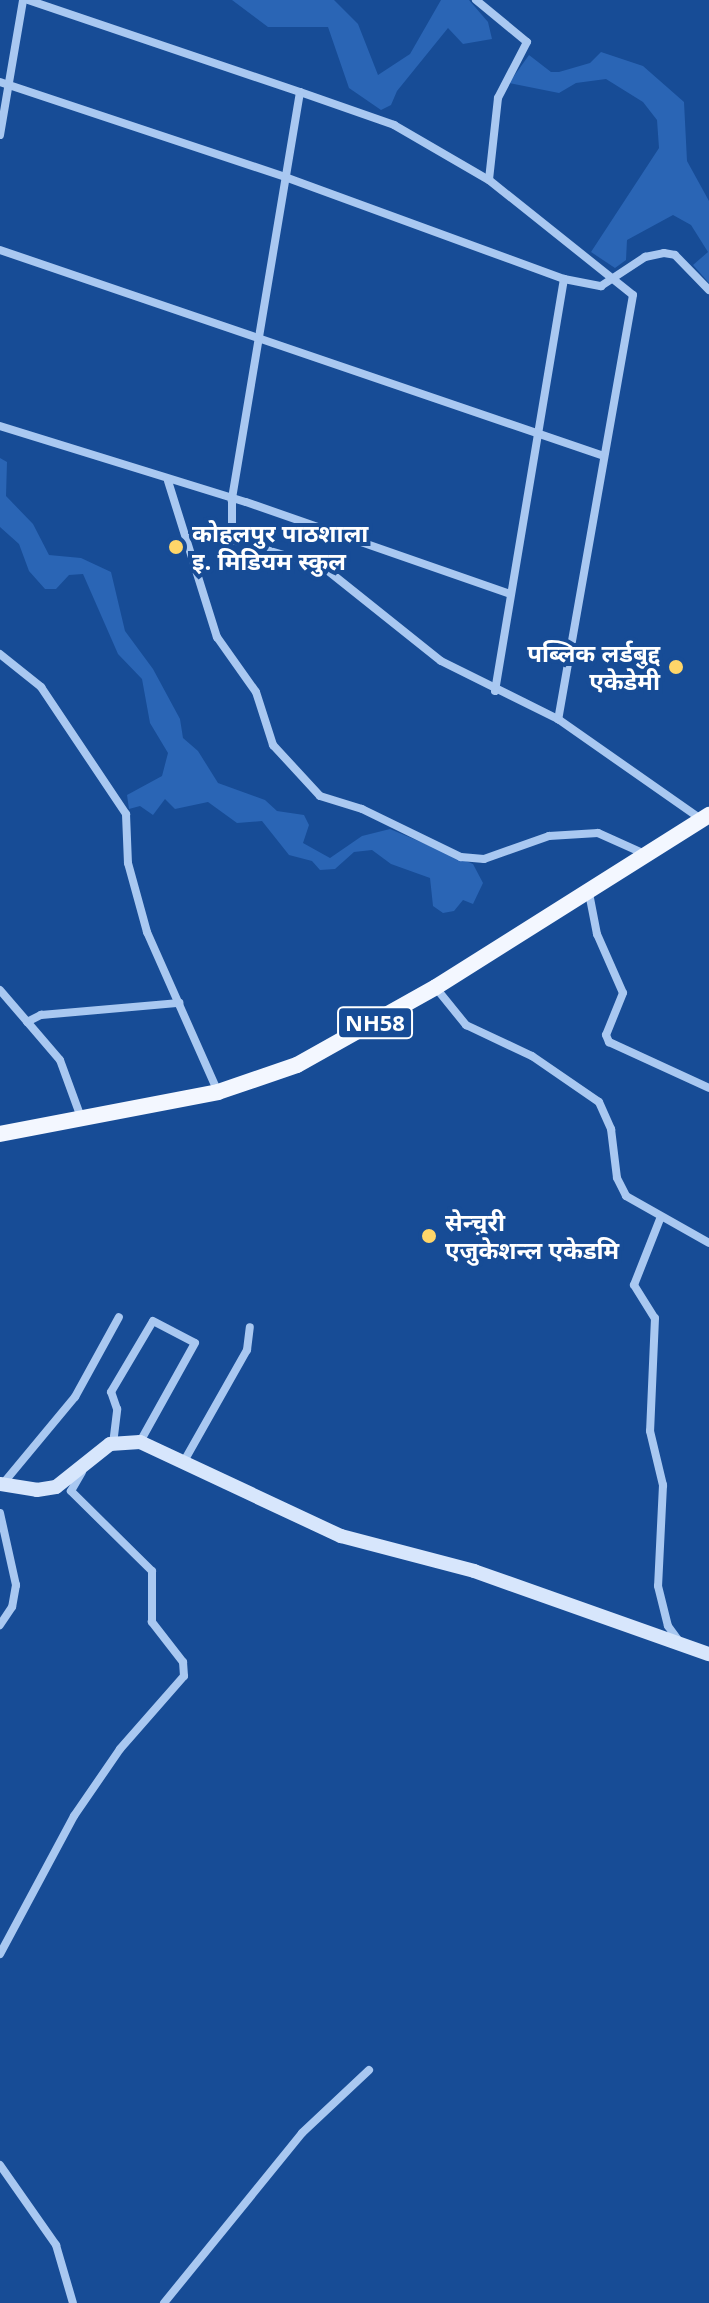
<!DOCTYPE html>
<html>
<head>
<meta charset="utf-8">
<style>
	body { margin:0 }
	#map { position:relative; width:709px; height:2303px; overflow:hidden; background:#174c96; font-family:"Open Sans","Noto Sans Devanagari",sans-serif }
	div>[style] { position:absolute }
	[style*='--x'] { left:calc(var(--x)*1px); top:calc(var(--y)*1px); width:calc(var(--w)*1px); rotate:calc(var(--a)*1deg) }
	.green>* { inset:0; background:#2a65b5 }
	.street>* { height:8px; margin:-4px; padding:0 4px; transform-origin:4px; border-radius:4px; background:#a9c8f1 }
	.secondary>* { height:14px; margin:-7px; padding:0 7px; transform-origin:7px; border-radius:7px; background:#d7e6fc }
	.primary>* { height:16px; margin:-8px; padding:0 8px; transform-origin:8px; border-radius:8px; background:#f3f7ff }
	.dots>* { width:22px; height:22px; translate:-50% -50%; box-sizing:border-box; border:4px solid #174c96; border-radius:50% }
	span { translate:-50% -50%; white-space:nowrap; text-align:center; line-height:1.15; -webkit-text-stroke:8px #174c96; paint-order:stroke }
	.shield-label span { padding:2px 6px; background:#174c96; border:2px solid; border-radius:6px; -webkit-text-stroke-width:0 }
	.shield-label { font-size:22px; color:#fff; font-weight:700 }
	.poi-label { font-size:24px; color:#fff; font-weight:700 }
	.left { translate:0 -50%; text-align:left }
	.right { translate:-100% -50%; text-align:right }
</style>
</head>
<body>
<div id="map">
	<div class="green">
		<div style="clip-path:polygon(232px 0,334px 0,358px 24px,378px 75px,410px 54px,441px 0,469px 0,488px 22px,492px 39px,463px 44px,448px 28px,397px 91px,391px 105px,381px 110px,349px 88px,328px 27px,268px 27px)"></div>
		<div style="clip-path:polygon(601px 52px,643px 66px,684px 102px,687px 161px,709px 201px,709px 283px,693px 265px,708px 252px,691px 225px,673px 215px,627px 240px,626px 260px,615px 268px,591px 252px,659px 148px,657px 120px,643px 102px,606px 79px,576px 83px,559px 93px,509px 83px,529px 55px,551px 72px,559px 72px,590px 63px)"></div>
		<div style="clip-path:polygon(0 458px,7px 462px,6px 496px,33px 524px,49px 555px,81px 558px,111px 572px,125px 631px,153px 669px,180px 719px,183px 738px,198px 751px,218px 783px,265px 800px,277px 811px,304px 815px,309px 825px,303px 843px,330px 858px,362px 836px,390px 829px,473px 864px,483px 883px,473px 904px,463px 900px,454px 911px,443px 913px,433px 906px,430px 878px,391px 864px,372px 850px,354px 852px,335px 869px,320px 870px,312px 861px,289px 855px,262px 821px,237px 823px,208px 802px,175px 809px,165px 799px,153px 815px,140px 806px,129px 809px,127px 795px,162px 776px,168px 753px,150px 723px,142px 679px,118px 654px,83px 574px,69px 575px,56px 589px,45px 589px,29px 571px,19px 544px,0 527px)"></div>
	</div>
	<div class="street">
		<div style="--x:28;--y:0;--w:287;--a:18.7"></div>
		<div style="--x:300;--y:92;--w:414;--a:99.5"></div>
		<div style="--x:232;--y:500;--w:40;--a:90"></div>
		<div style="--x:232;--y:540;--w:94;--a:16.1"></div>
		<div style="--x:322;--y:566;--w:152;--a:38.6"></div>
		<div style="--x:441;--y:661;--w:131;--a:26.4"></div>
		<div style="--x:558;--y:719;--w:174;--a:35"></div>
		<div style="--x:476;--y:0;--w:66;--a:39.5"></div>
		<div style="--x:527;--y:42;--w:63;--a:117.4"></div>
		<div style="--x:498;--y:98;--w:82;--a:96.3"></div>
		<div style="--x:0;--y:82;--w:300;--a:18.4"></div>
		<div style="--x:285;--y:177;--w:297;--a:20.1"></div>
		<div style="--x:300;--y:92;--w:100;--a:19.3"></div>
		<div style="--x:394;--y:125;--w:110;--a:30.1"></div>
		<div style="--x:489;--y:180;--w:184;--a:38.6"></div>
		<div style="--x:633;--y:295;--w:431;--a:100"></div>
		<div style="--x:0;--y:135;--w:137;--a:-80.3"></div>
		<div style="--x:0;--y:250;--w:635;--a:18.83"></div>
		<div style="--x:0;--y:426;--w:257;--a:17.2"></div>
		<div style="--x:246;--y:502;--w:280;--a:19.2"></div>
		<div style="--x:168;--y:481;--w:164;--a:72.6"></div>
		<div style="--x:217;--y:637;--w:67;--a:54.7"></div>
		<div style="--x:256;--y:692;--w:56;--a:72.2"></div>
		<div style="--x:273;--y:745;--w:69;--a:47.3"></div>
		<div style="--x:320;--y:796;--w:44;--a:17.2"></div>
		<div style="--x:362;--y:809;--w:110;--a:25.9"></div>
		<div style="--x:461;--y:857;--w:23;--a:5"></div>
		<div style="--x:484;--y:859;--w:69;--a:-19.5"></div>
		<div style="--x:549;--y:836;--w:49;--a:-3.5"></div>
		<div style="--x:598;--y:833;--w:51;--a:24.1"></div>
		<div style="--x:0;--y:654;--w:53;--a:38.8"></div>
		<div style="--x:41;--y:687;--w:153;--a:56.2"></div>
		<div style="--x:126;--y:814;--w:49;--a:87.7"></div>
		<div style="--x:128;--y:863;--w:72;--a:74.6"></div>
		<div style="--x:147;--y:932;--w:175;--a:66.1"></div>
		<div style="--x:495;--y:691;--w:418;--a:-80.5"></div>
		<div style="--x:564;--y:279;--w:38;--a:11"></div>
		<div style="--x:601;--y:286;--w:53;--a:-33.4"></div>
		<div style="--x:645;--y:257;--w:19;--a:-12"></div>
		<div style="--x:664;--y:253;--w:11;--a:10"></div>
		<div style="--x:675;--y:255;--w:49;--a:45.8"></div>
		<div style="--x:589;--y:893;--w:42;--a:79"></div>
		<div style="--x:597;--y:934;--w:64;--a:66.2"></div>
		<div style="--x:623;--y:993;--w:45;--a:112"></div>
		<div style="--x:606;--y:1035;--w:8;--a:67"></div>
		<div style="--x:609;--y:1042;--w:110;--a:24.7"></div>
		<div style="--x:436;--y:988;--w:48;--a:51"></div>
		<div style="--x:466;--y:1025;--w:73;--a:25.2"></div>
		<div style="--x:532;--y:1056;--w:81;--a:34.5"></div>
		<div style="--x:599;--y:1102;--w:30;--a:66"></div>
		<div style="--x:611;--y:1129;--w:49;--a:83"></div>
		<div style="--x:617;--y:1178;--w:20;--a:63"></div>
		<div style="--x:626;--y:1196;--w:95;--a:29.5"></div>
		<div style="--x:0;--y:990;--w:92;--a:49.4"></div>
		<div style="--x:60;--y:1060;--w:64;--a:69.9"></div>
		<div style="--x:27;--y:1022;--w:16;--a:-27"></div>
		<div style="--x:41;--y:1015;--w:139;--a:-5"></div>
		<div style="--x:660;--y:1219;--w:71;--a:111.5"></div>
		<div style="--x:634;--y:1285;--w:39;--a:58"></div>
		<div style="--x:655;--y:1318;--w:113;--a:92.5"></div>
		<div style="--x:650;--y:1431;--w:56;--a:76.5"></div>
		<div style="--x:663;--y:1485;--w:101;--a:92.8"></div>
		<div style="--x:658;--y:1586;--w:41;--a:76"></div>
		<div style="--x:668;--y:1626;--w:19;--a:54"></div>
		<div style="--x:113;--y:1444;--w:35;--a:-83"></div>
		<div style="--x:117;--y:1409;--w:18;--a:-109"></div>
		<div style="--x:111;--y:1392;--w:82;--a:-59.4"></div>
		<div style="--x:153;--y:1321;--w:47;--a:27.6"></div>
		<div style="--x:195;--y:1343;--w:113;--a:119.1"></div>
		<div style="--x:183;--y:1463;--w:130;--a:-60.5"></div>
		<div style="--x:247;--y:1350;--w:23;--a:-83"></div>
		<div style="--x:1;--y:1486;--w:116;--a:-50.3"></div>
		<div style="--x:75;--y:1397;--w:91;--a:-61.2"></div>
		<div style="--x:0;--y:1513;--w:74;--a:77.5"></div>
		<div style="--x:16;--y:1585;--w:22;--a:100"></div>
		<div style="--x:12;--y:1607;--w:22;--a:124"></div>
		<div style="--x:0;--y:1954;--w:157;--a:-61.8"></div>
		<div style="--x:74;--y:1816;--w:81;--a:-55.5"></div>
		<div style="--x:120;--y:1749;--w:97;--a:-48.8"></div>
		<div style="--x:184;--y:1676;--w:14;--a:-94"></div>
		<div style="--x:183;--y:1662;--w:51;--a:-127.8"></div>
		<div style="--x:152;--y:1622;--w:51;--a:-90"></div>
		<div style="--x:152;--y:1571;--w:114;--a:-135.4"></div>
		<div style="--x:71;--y:1491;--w:22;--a:-60"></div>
		<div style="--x:0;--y:2165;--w:98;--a:55"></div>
		<div style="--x:56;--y:2245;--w:60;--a:73.7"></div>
		<div style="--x:164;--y:2303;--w:219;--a:-50.9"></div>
		<div style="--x:302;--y:2133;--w:92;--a:-43.2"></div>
	</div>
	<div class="secondary">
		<div style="--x:0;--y:1484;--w:37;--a:9"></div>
		<div style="--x:37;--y:1490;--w:19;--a:-9"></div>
		<div style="--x:56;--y:1487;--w:69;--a:-38.5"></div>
		<div style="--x:110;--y:1444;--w:30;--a:-4"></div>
		<div style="--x:140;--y:1442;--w:222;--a:25.1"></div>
		<div style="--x:341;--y:1536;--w:138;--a:14.7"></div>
		<div style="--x:474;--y:1571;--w:249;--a:19.5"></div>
	</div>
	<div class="primary">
		<div style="--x:0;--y:1134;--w:222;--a:-10.9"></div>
		<div style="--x:218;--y:1092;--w:83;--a:-18.9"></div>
		<div style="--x:297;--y:1065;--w:159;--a:-29.3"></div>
		<div style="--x:436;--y:987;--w:323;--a:-32.2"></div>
	</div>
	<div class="dots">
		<div style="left:176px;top:547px;background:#ffd669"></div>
		<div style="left:676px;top:667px;background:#ffd669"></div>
		<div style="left:429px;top:1236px;background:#ffd669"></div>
	</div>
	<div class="shield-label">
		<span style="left:375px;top:1023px">NH58</span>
	</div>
	<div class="poi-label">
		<span class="left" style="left:192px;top:547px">कोहलपुर पाठशाला<br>इ. मिडियम स्कुल</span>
		<span class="right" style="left:660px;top:667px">पब्लिक लर्डबुद्द<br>एकेडेमी</span>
		<span class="left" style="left:445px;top:1236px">सेन्चुरी<br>एजुकेशन्ल एकेडमि</span>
	</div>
</div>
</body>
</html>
